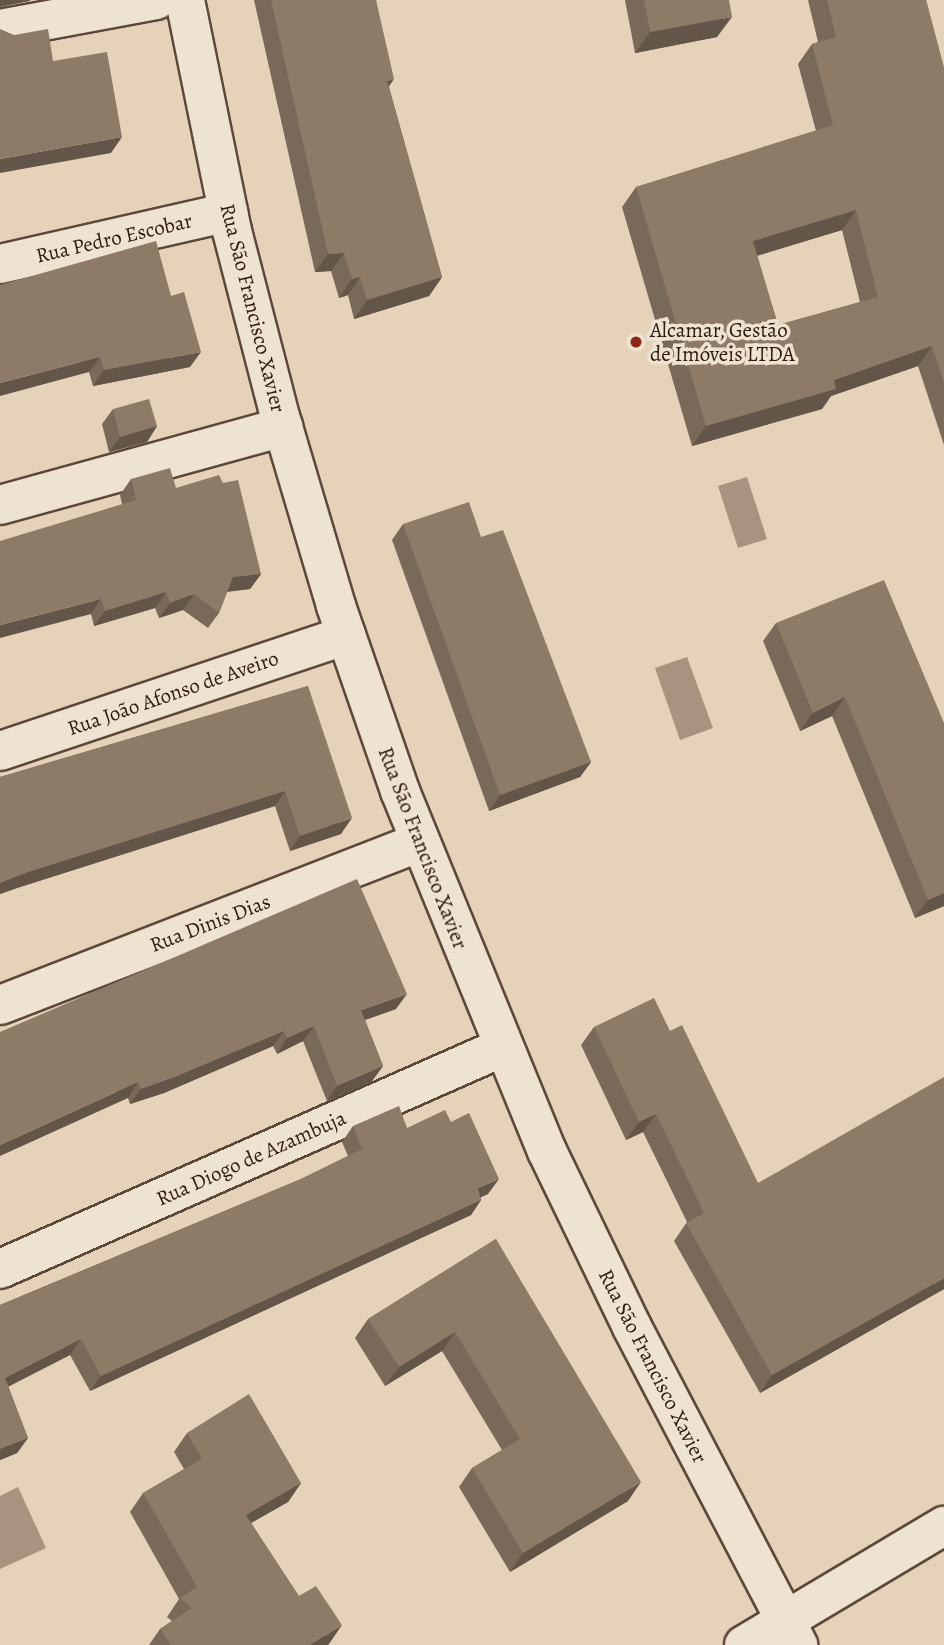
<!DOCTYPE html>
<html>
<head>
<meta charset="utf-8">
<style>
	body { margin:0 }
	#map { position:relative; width:944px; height:1645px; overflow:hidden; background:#e5d2b8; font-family:Alegreya,serif }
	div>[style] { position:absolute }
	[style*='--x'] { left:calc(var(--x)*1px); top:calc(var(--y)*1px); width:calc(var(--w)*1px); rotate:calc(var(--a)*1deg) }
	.water>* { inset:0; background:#a7937f }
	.roads { filter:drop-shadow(2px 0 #5c4839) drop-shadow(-2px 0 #5c4839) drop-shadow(0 2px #5c4839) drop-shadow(0 -2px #5c4839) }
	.minor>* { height:38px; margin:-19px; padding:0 19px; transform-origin:19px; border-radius:19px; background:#eee2d1 }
	.wall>* { inset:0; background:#796959 }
	.shaded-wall>* { inset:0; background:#635548 }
	.building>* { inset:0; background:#8d7a67 }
	.dots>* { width:19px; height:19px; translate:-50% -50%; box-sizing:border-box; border:4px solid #eee2d1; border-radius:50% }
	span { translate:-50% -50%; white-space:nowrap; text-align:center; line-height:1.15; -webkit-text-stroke:7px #eee2d1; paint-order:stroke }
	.street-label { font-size:21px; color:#2e1a0f }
	.poi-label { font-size:21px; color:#2e1a0f }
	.left { translate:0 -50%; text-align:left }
</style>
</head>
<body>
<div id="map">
	<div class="water">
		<div style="clip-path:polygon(747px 477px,767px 539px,738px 548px,718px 486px)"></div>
		<div style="clip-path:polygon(687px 657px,713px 728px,680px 740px,655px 668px)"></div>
		<div style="clip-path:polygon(18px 1487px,46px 1548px,0 1569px,0 1496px)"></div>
	</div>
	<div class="roads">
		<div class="minor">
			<div style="--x:185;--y:0;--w:236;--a:78.5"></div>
			<div style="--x:232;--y:231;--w:195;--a:75.5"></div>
			<div style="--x:281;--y:420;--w:194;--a:73.5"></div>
			<div style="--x:336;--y:606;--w:196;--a:70.9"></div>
			<div style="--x:400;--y:791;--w:389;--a:67.8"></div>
			<div style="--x:547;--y:1151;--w:195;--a:64.2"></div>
			<div style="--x:632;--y:1327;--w:359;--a:62.4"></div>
			<div style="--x:0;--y:29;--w:159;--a:-10.5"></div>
			<div style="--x:0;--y:264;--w:234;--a:-12.8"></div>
			<div style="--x:0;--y:505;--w:294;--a:-15.4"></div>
			<div style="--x:0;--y:751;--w:365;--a:-18.5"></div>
			<div style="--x:0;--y:1005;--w:451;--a:-21.2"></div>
			<div style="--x:0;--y:1269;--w:550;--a:-23.81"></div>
			<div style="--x:744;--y:1645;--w:233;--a:-30.8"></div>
		</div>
	</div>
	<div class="wall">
		<div style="clip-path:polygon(254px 0,376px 0,389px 87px,442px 277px,429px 296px,354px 319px,348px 295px,339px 298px,331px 271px,315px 272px)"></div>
		<div style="clip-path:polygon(625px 0,729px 0,717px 37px,635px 53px)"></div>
		<div style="clip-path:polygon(evenodd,808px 0,926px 0,944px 68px,944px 445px,918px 366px,831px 396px,822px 409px,692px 446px,622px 207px,636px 187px,816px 131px,798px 64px,812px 44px,818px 42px,808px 0,842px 230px,860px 302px,778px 325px,757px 256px,842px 230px)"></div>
		<div style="clip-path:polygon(0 285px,190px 367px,93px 386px,89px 372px)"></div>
		<div style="clip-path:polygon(113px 409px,157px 426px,147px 442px,109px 452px,102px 424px)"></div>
		<div style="clip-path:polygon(131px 479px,176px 488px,261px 574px,250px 589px,227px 592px,219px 613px,208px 628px,183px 610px,159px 618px,155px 608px,94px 626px,91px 614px,122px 504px,120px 495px)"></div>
		<div style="clip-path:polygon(403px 524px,481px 537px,591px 762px,580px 777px,489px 811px,392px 540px)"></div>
		<div style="clip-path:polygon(776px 623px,944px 723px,944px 906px,915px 918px,832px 716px,800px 731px,763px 641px)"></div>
		<div style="clip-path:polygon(308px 686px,341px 834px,290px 851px,275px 806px,17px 888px,0 894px,0 777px)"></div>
		<div style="clip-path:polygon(396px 1009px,365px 1020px,383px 1066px,372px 1081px,327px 1101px,303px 1041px,277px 1054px,273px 1046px,164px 1093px,130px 1104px,128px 1098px,0 1032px)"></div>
		<div style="clip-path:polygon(594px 1027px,670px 1031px,758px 1183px,944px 1289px,760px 1393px,674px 1241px,687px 1222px,643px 1132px,626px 1140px,581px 1045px)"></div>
		<div style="clip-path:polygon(353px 1126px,407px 1128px,488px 1194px,481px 1197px,481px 1200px,471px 1215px,90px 1391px,70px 1355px,8px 1386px,28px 1438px,17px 1453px,0 1460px,0 1305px,301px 1179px,348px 1156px,342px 1142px)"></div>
		<div style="clip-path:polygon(496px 1239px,628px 1501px,510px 1572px,459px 1487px,472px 1468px,502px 1450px,442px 1351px,385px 1386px,355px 1338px,368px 1319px)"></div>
		<div style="clip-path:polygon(187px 1433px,301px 1483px,288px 1502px,251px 1523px,329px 1644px,327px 1645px,149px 1645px,160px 1629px,172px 1621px,167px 1617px,179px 1599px,130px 1512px,143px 1493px,184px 1469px,174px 1452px)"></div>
	</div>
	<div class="shaded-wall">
		<div style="clip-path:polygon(0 0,30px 0,30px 1px,0 7px)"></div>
		<div style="clip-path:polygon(732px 17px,717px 37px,635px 53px,650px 32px)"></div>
		<div style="clip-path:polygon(394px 79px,381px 98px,387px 81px)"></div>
		<div style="clip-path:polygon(122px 137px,111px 153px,0 173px,0 159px)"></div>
		<div style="clip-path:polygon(856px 210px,842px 230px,739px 261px,753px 241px)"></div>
		<div style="clip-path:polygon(344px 253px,331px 271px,315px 272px,328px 254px)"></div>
		<div style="clip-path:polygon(360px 277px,348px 295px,339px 298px,352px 279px)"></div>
		<div style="clip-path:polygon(442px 277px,429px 296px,354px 319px,367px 300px)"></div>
		<div style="clip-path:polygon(932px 346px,918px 366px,831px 396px,822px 409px,692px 446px,706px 426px,834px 380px)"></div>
		<div style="clip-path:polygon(201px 352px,190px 367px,93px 386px,104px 370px)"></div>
		<div style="clip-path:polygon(100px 357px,89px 372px,0 396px,0 383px)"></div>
		<div style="clip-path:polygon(157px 426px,147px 442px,109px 452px,120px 437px)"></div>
		<div style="clip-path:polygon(261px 574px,250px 589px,222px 592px,233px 577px)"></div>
		<div style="clip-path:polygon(166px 592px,155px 608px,94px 626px,105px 611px)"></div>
		<div style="clip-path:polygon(194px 594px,183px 610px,159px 618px,170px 603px)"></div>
		<div style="clip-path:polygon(101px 599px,91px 614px,0 638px,0 625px)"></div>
		<div style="clip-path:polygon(845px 697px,832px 716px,800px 731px,813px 713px)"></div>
		<div style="clip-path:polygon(591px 762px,580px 777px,489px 811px,500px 795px)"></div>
		<div style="clip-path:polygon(285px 791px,275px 806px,17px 888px,0 894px,0 883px,28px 872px)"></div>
		<div style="clip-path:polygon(352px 818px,341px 834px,290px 851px,300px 836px)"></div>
		<div style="clip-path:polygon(944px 893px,944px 906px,915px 918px,928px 900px)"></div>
		<div style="clip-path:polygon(407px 994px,396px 1009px,350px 1025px,361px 1010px)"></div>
		<div style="clip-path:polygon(314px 1026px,303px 1041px,277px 1054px,287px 1038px)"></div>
		<div style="clip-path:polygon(284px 1031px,273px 1046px,164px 1093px,130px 1104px,141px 1089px)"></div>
		<div style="clip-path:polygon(383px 1066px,372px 1081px,327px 1101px,337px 1086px)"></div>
		<div style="clip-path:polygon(138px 1082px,128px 1098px,0 1156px,0 1145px)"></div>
		<div style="clip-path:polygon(656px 1114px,643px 1132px,626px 1140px,639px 1122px)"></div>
		<div style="clip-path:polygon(499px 1179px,488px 1194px,467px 1203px,478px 1188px)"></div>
		<div style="clip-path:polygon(481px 1200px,471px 1215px,90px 1391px,101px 1376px)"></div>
		<div style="clip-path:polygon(944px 1278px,944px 1289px,760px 1393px,772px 1375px)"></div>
		<div style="clip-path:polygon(455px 1332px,442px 1351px,385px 1386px,399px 1367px)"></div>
		<div style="clip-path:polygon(81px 1339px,70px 1355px,0 1391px,5px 1378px)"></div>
		<div style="clip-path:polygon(28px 1438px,17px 1453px,0 1460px,0 1449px)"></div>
		<div style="clip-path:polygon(641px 1482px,628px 1501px,510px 1572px,523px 1553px)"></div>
		<div style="clip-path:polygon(301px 1483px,288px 1502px,233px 1533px,246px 1515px)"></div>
		<div style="clip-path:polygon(342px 1625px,329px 1644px,327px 1645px,310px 1645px)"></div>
	</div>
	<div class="building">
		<div style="clip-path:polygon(271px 0,376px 0,394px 79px,387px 81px,442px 277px,367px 300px,360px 277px,352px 279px,344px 253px,328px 254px)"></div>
		<div style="clip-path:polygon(644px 0,729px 0,732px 17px,650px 32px)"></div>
		<div style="clip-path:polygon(evenodd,827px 0,926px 0,944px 68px,944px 383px,932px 346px,834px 380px,836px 389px,706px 426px,636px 187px,833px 125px,812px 44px,836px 37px,827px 0,856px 210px,878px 297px,778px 325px,753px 241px,856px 210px)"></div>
		<div style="clip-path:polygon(0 29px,14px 35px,48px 29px,53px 61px,107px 52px,122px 137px,0 159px)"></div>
		<div style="clip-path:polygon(156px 241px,171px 296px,184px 292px,201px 352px,104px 370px,100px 357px,0 383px,0 285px)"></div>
		<div style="clip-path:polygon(149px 399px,157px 426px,120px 437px,113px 409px)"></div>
		<div style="clip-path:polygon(170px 468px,176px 488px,219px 475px,223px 483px,238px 480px,261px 574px,233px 577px,219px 613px,194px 594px,170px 603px,166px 592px,105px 611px,101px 599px,0 625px,0 541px,136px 500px,131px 479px)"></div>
		<div style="clip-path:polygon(469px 502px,481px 537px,503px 530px,591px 762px,500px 795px,403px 524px)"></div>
		<div style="clip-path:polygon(884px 580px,944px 723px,944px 893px,928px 900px,845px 697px,813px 713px,776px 623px)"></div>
		<div style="clip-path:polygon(308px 686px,352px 818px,300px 836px,285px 791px,28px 872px,0 883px,0 777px)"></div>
		<div style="clip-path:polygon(357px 879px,407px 994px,361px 1010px,383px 1066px,337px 1086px,314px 1026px,287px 1038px,284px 1031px,175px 1077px,141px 1089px,138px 1082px,0 1145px,0 1032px)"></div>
		<div style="clip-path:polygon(654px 998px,670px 1031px,682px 1025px,758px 1183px,944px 1077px,944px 1278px,772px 1375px,686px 1223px,704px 1213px,656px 1114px,639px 1122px,594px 1027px)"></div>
		<div style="clip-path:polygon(399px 1106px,407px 1128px,445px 1110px,451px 1122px,469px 1113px,499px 1179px,478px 1188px,481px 1200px,101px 1376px,81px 1339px,5px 1378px,28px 1438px,0 1449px,0 1305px,301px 1179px,362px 1149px,353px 1126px)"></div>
		<div style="clip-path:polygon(496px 1239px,641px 1482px,523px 1553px,472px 1468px,520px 1439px,455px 1332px,399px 1367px,368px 1319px)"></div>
		<div style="clip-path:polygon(249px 1394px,301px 1483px,246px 1515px,299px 1596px,316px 1586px,342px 1625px,310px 1645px,171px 1645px,160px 1629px,192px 1608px,180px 1598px,197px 1587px,143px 1493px,202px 1459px,187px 1433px)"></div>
	</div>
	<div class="dots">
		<div style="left:636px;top:342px;background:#8f2418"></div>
	</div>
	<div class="street-label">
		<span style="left:114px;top:238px;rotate:-13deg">Rua Pedro Escobar</span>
		<span style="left:253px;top:308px;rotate:76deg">Rua São Francisco Xavier</span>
		<span style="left:173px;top:693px;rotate:-19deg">Rua João Afonso de Aveiro</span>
		<span style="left:423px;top:848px;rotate:69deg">Rua São Francisco Xavier</span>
		<span style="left:210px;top:923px;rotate:-21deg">Rua Dinis Dias</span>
		<span style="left:251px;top:1158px;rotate:-24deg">Rua Diogo de Azambuja</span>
		<span style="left:653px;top:1366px;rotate:63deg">Rua São Francisco Xavier</span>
	</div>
	<div class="poi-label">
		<span class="left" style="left:650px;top:342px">Alcamar, Gestão<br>de Imóveis LTDA</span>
	</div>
</div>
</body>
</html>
